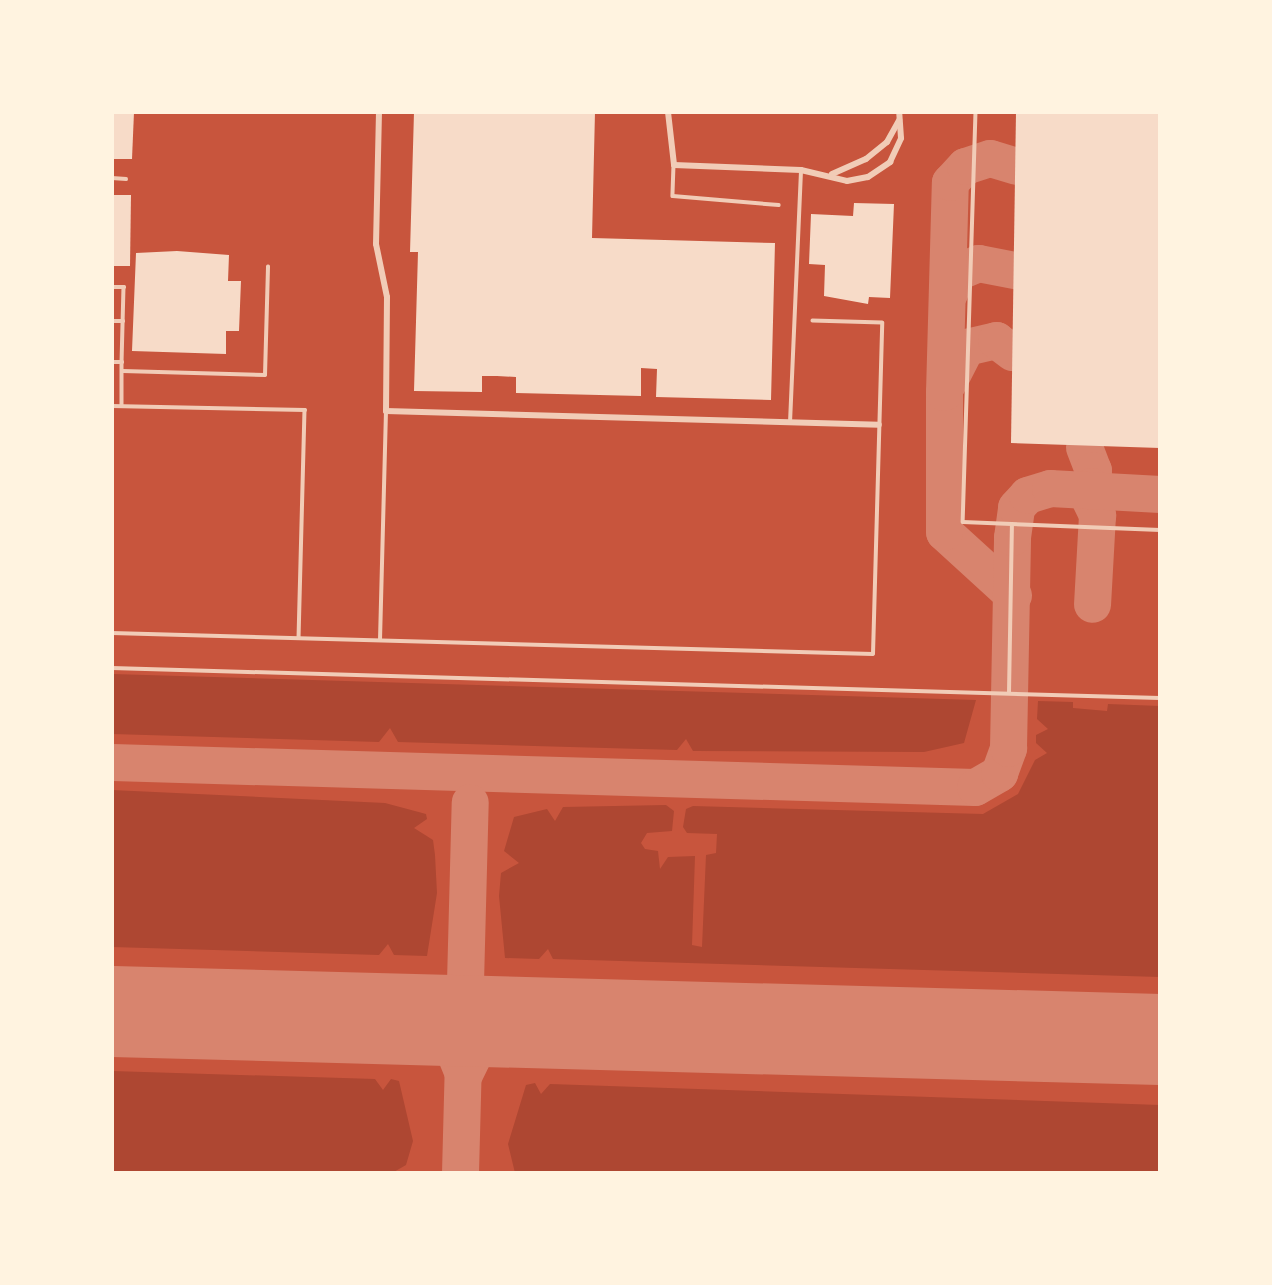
<!DOCTYPE html>
<html>
<head>
<meta charset="utf-8">
<style>
	body { margin:0 }
	#map { position:relative; width:1272px; height:1285px; overflow:hidden; background:#c8553d; font-family:Roboto,sans-serif }
	div>[style] { position:absolute }
	[style*='--x'] { left:calc(var(--x)*1px); top:calc(var(--y)*1px); width:calc(var(--w)*1px); rotate:calc(var(--a)*1deg) }
	.green>* { inset:0; background:#ae4732 }
	.taxiway>* { height:37px; margin:-18.5px; padding:0 18.5px; transform-origin:18.5px; border-radius:18.5px; background:#d8846e }
	.runway>* { height:91px; margin:-45.5px; padding:0 45.5px; transform-origin:45.5px; border-radius:45.5px; background:#d8846e }
	.building>* { inset:0; background:#f7dbc8 }
	.service>* { height:3.5px; margin:-1.75px; padding:0 1.75px; transform-origin:1.75px; border-radius:1.75px; background:#f1ccb7 }
	.minor>* { height:6px; margin:-3px; padding:0 3px; transform-origin:3px; border-radius:3px; background:#f1ccb7 }
	span { translate:-50% -50%; white-space:nowrap; text-align:center; line-height:1.15; -webkit-text-stroke:5px #fff3e0; paint-order:stroke }
	.frame { position:absolute; inset:0; border:114px solid #fff3e0; pointer-events:none }
</style>
</head>
<body>
<div id="map">
	<div class="green">
		<div style="clip-path:polygon(112px 674px,976px 700px,964px 743px,924px 752px,693px 751px,686px 739px,677px 750px,398px 742px,390px 728px,379px 742px,112px 734px)"></div>
		<div style="clip-path:polygon(1038px 701px,1073px 702px,1073px 708px,1107px 711px,1108px 704px,1160px 706px,1160px 977px,553px 959px,548px 949px,539px 959px,505px 958px,499px 896px,501px 873px,519px 863px,504px 851px,514px 817px,547px 809px,555px 821px,563px 807px,666px 805px,674px 811px,672px 831px,647px 833px,641px 843px,645px 849px,658px 851px,660px 869px,668px 857px,695px 856px,692px 945px,702px 947px,706px 855px,716px 853px,717px 834px,687px 833px,683px 827px,686px 809px,693px 806px,983px 814px,1018px 794px,1035px 760px,1047px 753px,1036px 743px,1036px 735px,1048px 729px,1037px 719px)"></div>
		<div style="clip-path:polygon(112px 790px,385px 803px,426px 814px,427px 819px,414px 828px,433px 840px,435px 855px,437px 893px,427px 956px,394px 955px,388px 944px,379px 955px,112px 947px)"></div>
		<div style="clip-path:polygon(112px 1071px,375px 1079px,383px 1090px,391px 1079px,399px 1081px,413px 1141px,406px 1165px,392px 1173px,112px 1173px)"></div>
		<div style="clip-path:polygon(535px 1083px,541px 1094px,550px 1084px,1160px 1105px,1160px 1173px,515px 1173px,508px 1144px,526px 1085px)"></div>
	</div>
	<div class="taxiway">
		<div style="--x:949;--y:293;--w:22;--a:-69"></div>
		<div style="--x:957;--y:272;--w:23;--a:-23"></div>
		<div style="--x:978;--y:263;--w:37;--a:11"></div>
		<div style="--x:947;--y:384;--w:42;--a:-62.8"></div>
		<div style="--x:966;--y:347;--w:31;--a:-13"></div>
		<div style="--x:996;--y:340;--w:20;--a:37"></div>
		<div style="--x:1084;--y:447;--w:25;--a:69"></div>
		<div style="--x:1093;--y:470;--w:16;--a:97"></div>
		<div style="--x:1091;--y:486;--w:7;--a:146"></div>
		<div style="--x:1085;--y:490;--w:28;--a:64"></div>
		<div style="--x:1097;--y:515;--w:89;--a:93.2"></div>
		<div style="--x:1013;--y:595;--w:93;--a:-137.6"></div>
		<div style="--x:944;--y:532;--w:140;--a:-90"></div>
		<div style="--x:944;--y:392;--w:210;--a:-88.4"></div>
		<div style="--x:950;--y:182;--w:22;--a:-47"></div>
		<div style="--x:965;--y:166;--w:26;--a:-18"></div>
		<div style="--x:990;--y:158;--w:27;--a:17"></div>
		<div style="--x:112;--y:762;--w:863;--a:1.66"></div>
		<div style="--x:975;--y:787;--w:28;--a:-30"></div>
		<div style="--x:999;--y:773;--w:27;--a:-70"></div>
		<div style="--x:1008;--y:748;--w:211;--a:-88.9"></div>
		<div style="--x:1012;--y:537;--w:30;--a:-82"></div>
		<div style="--x:1016;--y:507;--w:16;--a:-47"></div>
		<div style="--x:1027;--y:495;--w:24;--a:-17"></div>
		<div style="--x:1050;--y:488;--w:110;--a:3.1"></div>
		<div style="--x:419;--y:1020;--w:40;--a:37"></div>
		<div style="--x:451;--y:1044;--w:32;--a:68"></div>
		<div style="--x:464;--y:1074;--w:34;--a:-64"></div>
		<div style="--x:479;--y:1043;--w:41;--a:-31"></div>
		<div style="--x:460;--y:1173;--w:371;--a:-88.5"></div>
	</div>
	<div class="runway">
		<div style="--x:112;--y:1011;--w:1048;--a:1.53"></div>
	</div>
	<div class="building">
		<div style="clip-path:polygon(112px 112px,134px 112px,132px 159px,112px 159px)"></div>
		<div style="clip-path:polygon(414px 112px,595px 112px,592px 238px,775px 243px,771px 400px,656px 397px,657px 369px,641px 368px,641px 396px,516px 393px,516px 377px,497px 376px,482px 376px,482px 392px,414px 391px,418px 252px,410px 252px)"></div>
		<div style="clip-path:polygon(1016px 112px,1160px 112px,1160px 448px,1011px 443px)"></div>
		<div style="clip-path:polygon(112px 195px,131px 195px,130px 266px,112px 266px)"></div>
		<div style="clip-path:polygon(854px 203px,894px 204px,890px 298px,869px 297px,868px 304px,824px 296px,825px 265px,809px 264px,811px 214px,853px 216px)"></div>
		<div style="clip-path:polygon(177px 251px,229px 255px,228px 281px,241px 281px,239px 331px,226px 331px,226px 354px,132px 351px,136px 253px)"></div>
	</div>
	<div class="service">
		<div style="--x:976;--y:112;--w:410;--a:91.8"></div>
		<div style="--x:963;--y:522;--w:197;--a:2.3"></div>
		<div style="--x:674;--y:165;--w:31;--a:92"></div>
		<div style="--x:673;--y:196;--w:106;--a:4.9"></div>
		<div style="--x:112;--y:178;--w:14;--a:4"></div>
		<div style="--x:112;--y:287;--w:12;--a:0"></div>
		<div style="--x:124;--y:287;--w:75;--a:91.5"></div>
		<div style="--x:112;--y:321;--w:11;--a:0"></div>
		<div style="--x:112;--y:362;--w:10;--a:0"></div>
		<div style="--x:122;--y:362;--w:44;--a:90"></div>
		<div style="--x:123;--y:371;--w:142;--a:1.6"></div>
		<div style="--x:265;--y:375;--w:108;--a:-88.4"></div>
		<div style="--x:112;--y:406;--w:193;--a:1.2"></div>
		<div style="--x:305;--y:410;--w:228;--a:91.5"></div>
		<div style="--x:790;--y:423;--w:253;--a:-87.5"></div>
		<div style="--x:112;--y:633;--w:761;--a:1.58"></div>
		<div style="--x:873;--y:654;--w:331;--a:-88.4"></div>
		<div style="--x:882;--y:323;--w:69;--a:-178.3"></div>
		<div style="--x:380;--y:640;--w:229;--a:-88.5"></div>
		<div style="--x:112;--y:668;--w:1048;--a:1.64"></div>
		<div style="--x:1009;--y:693;--w:168;--a:-89"></div>
	</div>
	<div class="minor">
		<div style="--x:379;--y:112;--w:132;--a:91.3"></div>
		<div style="--x:376;--y:244;--w:54;--a:78.3"></div>
		<div style="--x:387;--y:297;--w:114;--a:90.5"></div>
		<div style="--x:386;--y:411;--w:493;--a:1.6"></div>
		<div style="--x:668;--y:112;--w:53;--a:83.5"></div>
		<div style="--x:674;--y:165;--w:127;--a:2.3"></div>
		<div style="--x:801;--y:170;--w:47;--a:13.4"></div>
		<div style="--x:847;--y:181;--w:21;--a:-11"></div>
		<div style="--x:868;--y:177;--w:27;--a:-34"></div>
		<div style="--x:890;--y:162;--w:26;--a:-65"></div>
		<div style="--x:901;--y:138;--w:26;--a:-94"></div>
		<div style="--x:832;--y:174;--w:37;--a:-24"></div>
		<div style="--x:866;--y:159;--w:27;--a:-39"></div>
		<div style="--x:887;--y:142;--w:25;--a:-61"></div>
	</div>
	<div class="frame"></div>
</div>
</body>
</html>
